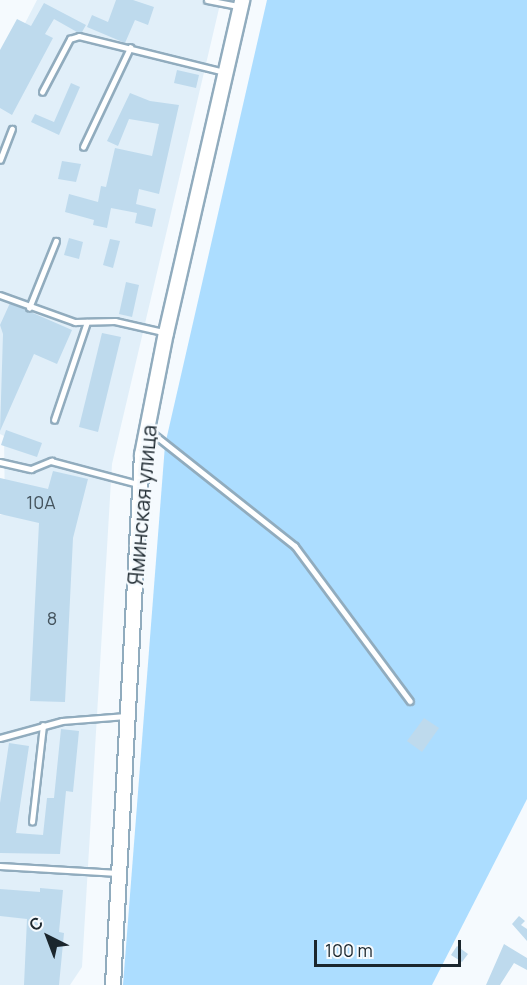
<!DOCTYPE html>
<html>
<head>
<meta charset="utf-8">
<style>
	body { margin:0 }
	#map { position:relative; width:527px; height:985px; overflow:hidden; background:#f5fafe; font-family:Manrope,sans-serif }
	div>[style] { position:absolute }
	[style*='--x'] { left:calc(var(--x)*1px); top:calc(var(--y)*1px); width:calc(var(--w)*1px); rotate:calc(var(--a)*1deg) }
	.built>* { inset:0; background:#e1eff9 }
	.green>* { inset:0; background:#acddff }
	.building>* { inset:0; background:#bedaed }
	.roads { filter:drop-shadow(2px 0 #91acbe) drop-shadow(-2px 0 #91acbe) drop-shadow(0 2px #91acbe) drop-shadow(0 -2px #91acbe) }
	.lane>* { height:4.5px; margin:-2.25px; padding:0 2.25px; transform-origin:2.25px; border-radius:2.25px; background:#fff }
	.primary>* { height:14px; margin:-7px; padding:0 7px; transform-origin:7px; border-radius:7px; background:#fff }
	span { translate:-50% -50%; white-space:nowrap; text-align:center; line-height:1.15; -webkit-text-stroke:5px #f5fafe; paint-order:stroke }
	.number-label { font-size:18px; color:#44535d }
	.number-label span { -webkit-text-stroke-width:0 }
	.street-label { font-size:21px; color:#1b262d }
	.north { position:absolute; left:18px; top:907px; width:60px; height:60px; -webkit-text-stroke:4px #f5fafe; paint-order:stroke; rotate:318deg; font-size:16px; font-weight:700; line-height:24px; text-align:center; color:#1b262d }
	.north::after { content:''; display:block; margin:auto; width:21px; height:27px; background:#1b262d; clip-path:polygon(50% 0,100% 100%,50% 72%,0 100%) }
	.scale { position:absolute; left:314px; top:940px; width:147px; height:27px; box-sizing:border-box; border:3px solid #1b262d; border-top:0; padding-left:8px; font-size:18px; line-height:21px; white-space:nowrap; color:#1b262d; -webkit-text-stroke:4px #f5fafe; paint-order:stroke }
</style>
</head>
<body>
<div id="map">
	<div class="built">
		<div style="clip-path:polygon(37px 0,221px 0,112px 464px,82px 967px,70px 985px,0 985px,0 515px,5px 514px,4px 436px,0 434px,0 72px)"></div>
	</div>
	<div class="green">
		<div style="clip-path:polygon(267px 0,527px 0,527px 799px,432px 985px,123px 985px,165px 445px)"></div>
	</div>
	<div class="building">
		<div style="clip-path:polygon(116px 0,133px 0,154px 7px,148px 25px,135px 20px,125px 43px,87px 27px,92px 15px,108px 22px)"></div>
		<div style="clip-path:polygon(44px 3px,86px 25px,82px 32px,77px 32px,54px 19px,45px 34px,53px 38px,12px 115px,0 108px,0 50px,17px 19px,31px 26px)"></div>
		<div style="clip-path:polygon(177px 70px,199px 75px,196px 88px,174px 83px)"></div>
		<div style="clip-path:polygon(71px 83px,80px 87px,59px 135px,31px 122px,35px 114px,54px 122px)"></div>
		<div style="clip-path:polygon(130px 93px,150px 101px,179px 105px,159px 194px,139px 189px,136px 204px,156px 209px,152px 227px,135px 223px,137px 213px,111px 208px,107px 228px,93px 225px,94px 220px,65px 212px,69px 194px,98px 202px,101px 186px,106px 187px,115px 148px,152px 156px,159px 124px,129px 119px,118px 146px,107px 141px)"></div>
		<div style="clip-path:polygon(62px 161px,81px 164px,76px 182px,58px 179px)"></div>
		<div style="clip-path:polygon(69px 238px,83px 242px,79px 259px,64px 255px)"></div>
		<div style="clip-path:polygon(110px 239px,120px 241px,113px 268px,103px 265px)"></div>
		<div style="clip-path:polygon(126px 282px,139px 285px,132px 317px,119px 314px)"></div>
		<div style="clip-path:polygon(10px 303px,72px 330px,57px 364px,34px 354px,0 431px,3px 334px,0 325px)"></div>
		<div style="clip-path:polygon(102px 333px,121px 337px,98px 432px,79px 427px)"></div>
		<div style="clip-path:polygon(6px 430px,42px 443px,37px 457px,1px 445px)"></div>
		<div style="clip-path:polygon(53px 471px,88px 479px,73px 538px,65px 702px,30px 701px,39px 523px,0 514px,0 478px,48px 489px)"></div>
		<div style="clip-path:polygon(424px 718px,439px 728px,422px 752px,407px 741px)"></div>
		<div style="clip-path:polygon(61px 729px,79px 731px,73px 792px,66px 791px,60px 854px,0 853px,0 803px,9px 743px,29px 746px,16px 833px,43px 835px,47px 798px,54px 798px)"></div>
		<div style="clip-path:polygon(40px 888px,63px 890px,59px 932px,64px 933px,59px 985px,24px 985px,27px 919px,0 916px,0 889px,40px 892px)"></div>
		<div style="clip-path:polygon(519px 916px,525px 921px,521px 925px,527px 929px,527px 941px,512px 924px)"></div>
		<div style="clip-path:polygon(504px 944px,527px 958px,527px 970px,514px 963px,500px 985px,486px 985px)"></div>
		<div style="clip-path:polygon(457px 946px,468px 954px,462px 962px,451px 955px)"></div>
	</div>
	<div class="roads">
		<div class="lane">
			<div style="--x:207;--y:0;--w:33;--a:11"></div>
			<div style="--x:42;--y:92;--w:60;--a:-62.2"></div>
			<div style="--x:70;--y:39;--w:9;--a:-18"></div>
			<div style="--x:79;--y:36;--w:150;--a:13.9"></div>
			<div style="--x:83;--y:147;--w:110;--a:-64.6"></div>
			<div style="--x:0;--y:160;--w:33;--a:-69"></div>
			<div style="--x:0;--y:295;--w:80;--a:19.8"></div>
			<div style="--x:75;--y:322;--w:40;--a:-1.4"></div>
			<div style="--x:115;--y:321;--w:49;--a:12.9"></div>
			<div style="--x:29;--y:308;--w:72;--a:-68.1"></div>
			<div style="--x:54;--y:420;--w:103;--a:-71.4"></div>
			<div style="--x:150;--y:431;--w:185;--a:38.4"></div>
			<div style="--x:295;--y:546;--w:193;--a:53.4"></div>
			<div style="--x:0;--y:462;--w:32;--a:13"></div>
			<div style="--x:31;--y:469;--w:22;--a:-22"></div>
			<div style="--x:51;--y:461;--w:90;--a:14.8"></div>
			<div style="--x:0;--y:738;--w:64;--a:-15.3"></div>
			<div style="--x:62;--y:721;--w:64;--a:-4.5"></div>
			<div style="--x:32;--y:822;--w:97;--a:-83.5"></div>
			<div style="--x:0;--y:866;--w:118;--a:3.4"></div>
		</div>
		<div class="primary">
			<div style="--x:113;--y:985;--w:531;--a:-86.87"></div>
			<div style="--x:142;--y:455;--w:124;--a:-78.9"></div>
			<div style="--x:166;--y:333;--w:342;--a:-77.1"></div>
		</div>
	</div>
	<div class="number-label">
		<span style="left:41px;top:502px">10А</span>
		<span style="left:52px;top:618px">8</span>
	</div>
	<div class="street-label">
		<span style="left:142px;top:505px;rotate:-85deg">Яминская улица</span>
	</div>
	<div class="north">С</div>
	<div class="scale">100 m</div>
</div>
</body>
</html>
